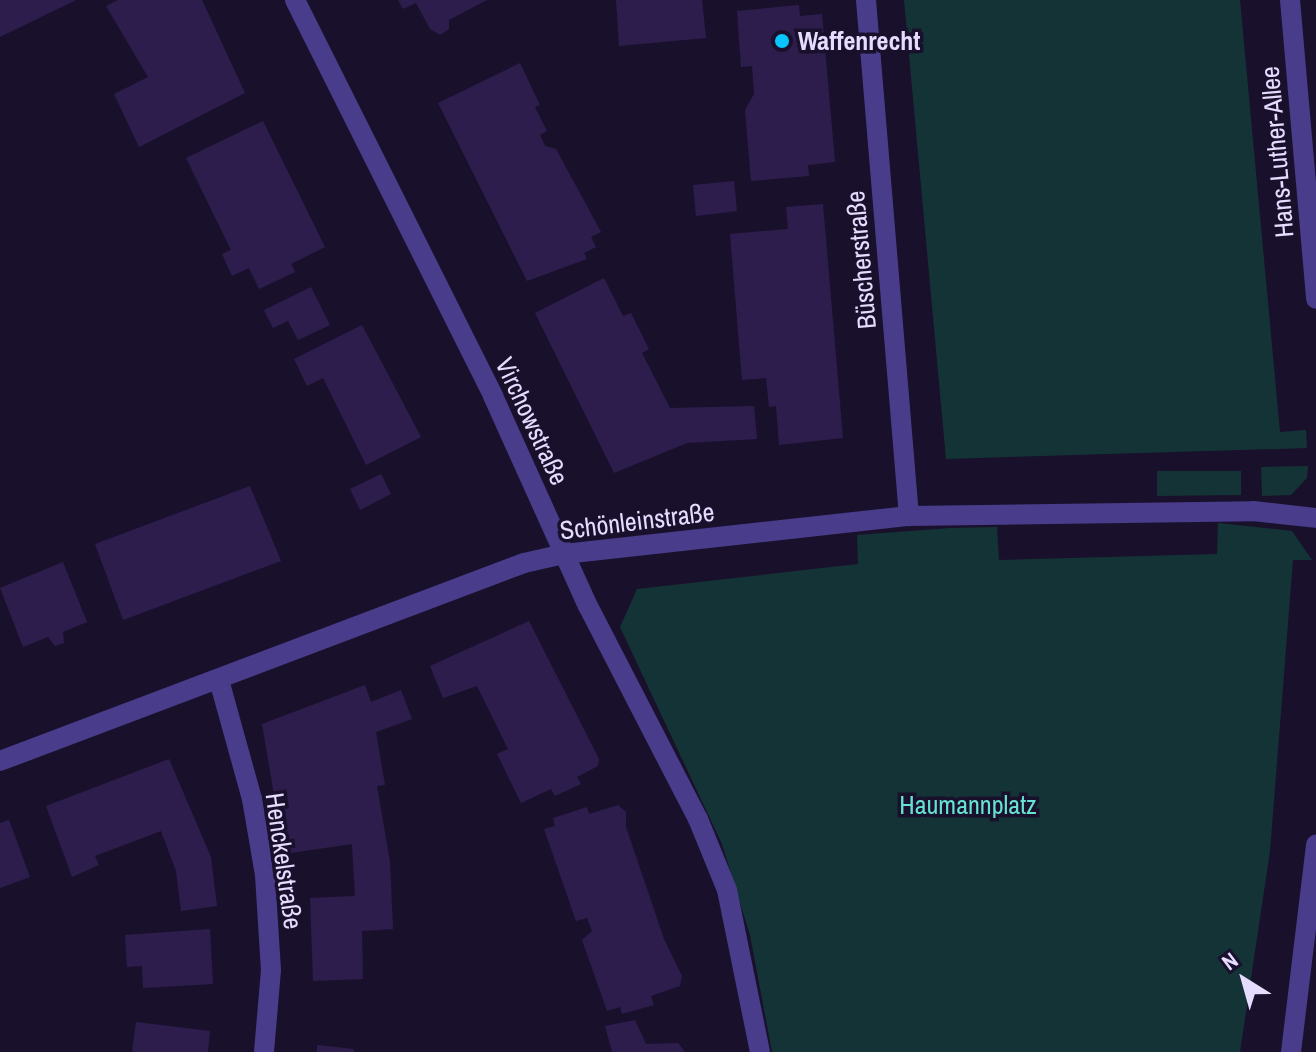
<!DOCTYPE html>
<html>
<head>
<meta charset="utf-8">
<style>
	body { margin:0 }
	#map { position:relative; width:1316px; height:1052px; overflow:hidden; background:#19112c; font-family:"Archivo Narrow",sans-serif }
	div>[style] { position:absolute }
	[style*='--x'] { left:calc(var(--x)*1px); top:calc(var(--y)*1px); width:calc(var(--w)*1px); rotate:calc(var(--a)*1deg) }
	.green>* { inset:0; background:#143336 }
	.building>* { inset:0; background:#2d1d4d }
	.street>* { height:20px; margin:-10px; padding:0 10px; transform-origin:10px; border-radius:10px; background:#493c8b }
	.dots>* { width:22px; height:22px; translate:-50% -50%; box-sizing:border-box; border:4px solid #19112c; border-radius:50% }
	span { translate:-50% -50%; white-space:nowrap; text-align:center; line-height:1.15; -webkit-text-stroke:7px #19112c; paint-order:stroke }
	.poi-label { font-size:26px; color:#e5dcff; font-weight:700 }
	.left { translate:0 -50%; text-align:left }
	.street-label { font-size:26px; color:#e5dcff }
	.park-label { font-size:26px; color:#65e2d4 }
	.north { position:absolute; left:1204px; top:940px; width:80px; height:80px; -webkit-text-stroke:6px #19112c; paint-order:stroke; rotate:323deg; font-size:22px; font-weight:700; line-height:32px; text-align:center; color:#e5dcff }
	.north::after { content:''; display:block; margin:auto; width:28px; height:36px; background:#e5dcff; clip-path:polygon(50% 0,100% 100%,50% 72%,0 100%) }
</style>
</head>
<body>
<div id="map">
	<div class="green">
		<div style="clip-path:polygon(904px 0,1240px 0,1280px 432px,1306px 430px,1307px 448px,946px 459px)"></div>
		<div style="clip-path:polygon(1308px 466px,1307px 478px,1291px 495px,1262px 496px,1261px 467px)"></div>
		<div style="clip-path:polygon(1157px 471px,1241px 471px,1241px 495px,1157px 496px)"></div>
		<div style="clip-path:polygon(1218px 523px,1292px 531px,1312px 560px,1293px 560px,1270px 851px,1240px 1052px,772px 1052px,750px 935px,722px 844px,620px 627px,637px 589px,858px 564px,857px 535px,950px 528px,997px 527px,999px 560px,1217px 554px)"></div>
	</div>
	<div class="building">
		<div style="clip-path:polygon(0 0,76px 0,0 37px)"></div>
		<div style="clip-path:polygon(118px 0,202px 0,245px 93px,139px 147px,114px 94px,148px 77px,106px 6px)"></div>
		<div style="clip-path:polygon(398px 0,487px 0,449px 20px,449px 29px,440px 35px,430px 29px,416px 3px,403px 9px)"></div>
		<div style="clip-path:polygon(616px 0,702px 0,706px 38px,619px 46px)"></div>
		<div style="clip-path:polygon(799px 5px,800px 16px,822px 14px,835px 162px,808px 165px,809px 176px,751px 181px,745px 110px,754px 94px,752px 66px,741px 67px,737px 11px)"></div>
		<div style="clip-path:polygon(520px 63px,540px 105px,535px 107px,547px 131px,540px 135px,545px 146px,556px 149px,601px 232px,591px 237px,596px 247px,584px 253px,587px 259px,527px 281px,438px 103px)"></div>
		<div style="clip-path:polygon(263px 121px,325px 247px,291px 264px,295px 272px,259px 289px,249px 268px,232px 276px,222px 254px,231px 250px,186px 158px)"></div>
		<div style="clip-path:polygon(734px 181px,737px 211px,696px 216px,693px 185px)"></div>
		<div style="clip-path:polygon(823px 204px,843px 438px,779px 445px,776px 406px,769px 407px,766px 378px,742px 380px,730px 234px,788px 229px,786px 207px)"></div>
		<div style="clip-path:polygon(604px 278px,623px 316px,631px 313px,649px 349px,642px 353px,670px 408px,754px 406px,757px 439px,687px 443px,614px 473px,535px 313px)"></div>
		<div style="clip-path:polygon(311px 287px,330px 325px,298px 340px,288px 321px,273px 328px,264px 310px)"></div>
		<div style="clip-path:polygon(362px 325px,421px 437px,366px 465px,323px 378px,307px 386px,294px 359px)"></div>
		<div style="clip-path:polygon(381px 474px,391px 494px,360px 510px,350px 489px)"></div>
		<div style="clip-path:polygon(250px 486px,281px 561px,123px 620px,95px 544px)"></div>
		<div style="clip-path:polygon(63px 562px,87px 622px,63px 632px,64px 643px,55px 646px,48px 637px,23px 647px,0 588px)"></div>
		<div style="clip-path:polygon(529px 621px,599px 759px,598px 766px,577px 777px,581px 784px,555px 796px,551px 789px,521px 803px,497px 754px,508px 749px,477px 686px,443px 698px,430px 666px)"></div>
		<div style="clip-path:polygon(365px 685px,371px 702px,401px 690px,412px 719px,376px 732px,385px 785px,377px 786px,390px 862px,393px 929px,362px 931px,363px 979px,313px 981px,310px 898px,355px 896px,352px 844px,284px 854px,262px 724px)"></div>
		<div style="clip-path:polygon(169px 759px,211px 857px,217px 906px,181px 911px,176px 871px,161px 831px,95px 856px,99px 865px,72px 877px,46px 806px)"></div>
		<div style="clip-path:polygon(618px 805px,626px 812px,626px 827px,664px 939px,682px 976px,680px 986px,651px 996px,654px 1005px,622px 1014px,620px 1007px,607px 1011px,582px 940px,592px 931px,587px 918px,576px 921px,544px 829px,555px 826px,553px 818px,587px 807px,589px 814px)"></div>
		<div style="clip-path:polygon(9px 820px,30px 877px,0 888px,0 823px)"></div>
		<div style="clip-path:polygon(210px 929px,213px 984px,143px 988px,142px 966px,127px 967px,125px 935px)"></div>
		<div style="clip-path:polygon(635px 1020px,646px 1044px,678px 1043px,685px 1052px,612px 1052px,605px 1026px)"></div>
		<div style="clip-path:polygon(136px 1022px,210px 1031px,208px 1052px,132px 1052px)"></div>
		<div style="clip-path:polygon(317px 1045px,354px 1049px,354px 1052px,317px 1052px)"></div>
	</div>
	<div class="street">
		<div style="--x:295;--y:0;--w:443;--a:63.4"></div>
		<div style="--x:493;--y:396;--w:230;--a:65.7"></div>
		<div style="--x:588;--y:606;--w:240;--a:62.7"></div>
		<div style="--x:698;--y:819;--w:77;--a:67.8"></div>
		<div style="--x:727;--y:890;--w:165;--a:78.5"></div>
		<div style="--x:866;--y:0;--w:518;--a:85.24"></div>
		<div style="--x:1290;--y:0;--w:300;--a:85"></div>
		<div style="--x:219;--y:680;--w:123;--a:74.5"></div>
		<div style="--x:252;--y:799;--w:77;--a:80.3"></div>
		<div style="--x:265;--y:875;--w:95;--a:86.4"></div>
		<div style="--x:271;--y:970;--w:82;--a:94.9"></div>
		<div style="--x:0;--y:761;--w:560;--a:-20.7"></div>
		<div style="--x:524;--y:563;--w:41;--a:-12.7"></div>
		<div style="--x:564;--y:554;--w:347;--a:-6.3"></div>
		<div style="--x:909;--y:516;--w:344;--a:-0.8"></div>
		<div style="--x:1253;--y:511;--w:63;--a:6.3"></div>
		<div style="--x:1291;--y:1052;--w:209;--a:-83.1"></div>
	</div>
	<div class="dots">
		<div style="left:782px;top:41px;background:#08c5ff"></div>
	</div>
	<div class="poi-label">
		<span class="left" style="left:798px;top:41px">Waffenrecht</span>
	</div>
	<div class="street-label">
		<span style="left:1277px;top:152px;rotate:-95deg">Hans-Luther-Allee</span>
		<span style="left:861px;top:260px;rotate:-95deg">Büscherstraße</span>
		<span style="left:532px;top:421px;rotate:65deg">Virchowstraße</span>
		<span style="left:637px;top:521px;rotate:-7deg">Schönleinstraße</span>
		<span style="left:284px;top:861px;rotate:82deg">Henckelstraße</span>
	</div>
	<div class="park-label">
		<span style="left:968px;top:805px">Haumannplatz</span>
	</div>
	<div class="north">N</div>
</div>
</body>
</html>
